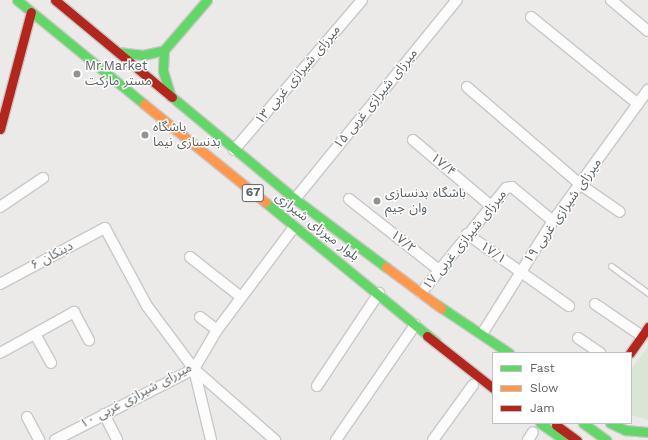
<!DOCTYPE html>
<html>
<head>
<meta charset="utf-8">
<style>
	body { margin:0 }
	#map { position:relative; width:648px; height:440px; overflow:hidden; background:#eceae8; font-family:"Work Sans","Noto Sans Arabic",sans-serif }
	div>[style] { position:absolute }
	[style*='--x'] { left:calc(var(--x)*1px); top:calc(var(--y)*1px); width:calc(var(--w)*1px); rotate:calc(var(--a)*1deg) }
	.green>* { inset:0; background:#dae6d5 }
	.roads { filter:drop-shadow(1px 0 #c9c8c8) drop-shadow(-1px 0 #c9c8c8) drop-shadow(0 1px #c9c8c8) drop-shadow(0 -1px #c9c8c8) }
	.lane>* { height:5px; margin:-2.5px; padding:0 2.5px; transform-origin:2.5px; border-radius:2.5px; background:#fcfcfc }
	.street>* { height:10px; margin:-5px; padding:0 5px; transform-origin:5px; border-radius:5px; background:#fcfcfc }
	.fast>* { height:9px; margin:-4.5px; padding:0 4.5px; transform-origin:4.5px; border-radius:4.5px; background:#63d668 }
	.slow>* { height:9px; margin:-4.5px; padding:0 4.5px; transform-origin:4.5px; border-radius:4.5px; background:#ff974d }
	.jam>* { height:9px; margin:-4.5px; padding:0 4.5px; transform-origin:4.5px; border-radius:4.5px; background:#b3261e }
	.dots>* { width:11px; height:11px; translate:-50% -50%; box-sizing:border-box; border:2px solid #fff; border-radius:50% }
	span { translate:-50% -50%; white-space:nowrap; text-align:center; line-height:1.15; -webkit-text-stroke:3px #fff; paint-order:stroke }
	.shield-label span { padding:1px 3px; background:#fff; border:1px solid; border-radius:3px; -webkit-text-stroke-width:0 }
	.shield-label { font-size:12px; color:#5e6265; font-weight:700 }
	.poi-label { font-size:13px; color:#5e6265 }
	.left { translate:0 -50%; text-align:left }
	.street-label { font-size:13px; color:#5e6265 }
	.legend { position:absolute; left:492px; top:352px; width:140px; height:72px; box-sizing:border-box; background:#fff; border:1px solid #bfc0c1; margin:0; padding:5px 7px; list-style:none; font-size:12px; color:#5e6265 }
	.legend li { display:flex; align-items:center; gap:8px; height:20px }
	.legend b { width:20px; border:1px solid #bfc0c1 }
</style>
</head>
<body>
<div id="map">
	<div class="green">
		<div style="clip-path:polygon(648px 347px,648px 420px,631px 415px,631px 369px)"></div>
	</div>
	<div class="roads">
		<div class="lane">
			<div style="--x:611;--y:266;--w:46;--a:36.1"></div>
		</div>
		<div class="street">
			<div style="--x:611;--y:0;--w:48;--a:40"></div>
			<div style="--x:531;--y:17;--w:138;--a:39.1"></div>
			<div style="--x:467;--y:87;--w:150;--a:40.7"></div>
			<div style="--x:581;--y:185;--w:47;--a:34.7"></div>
			<div style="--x:413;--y:140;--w:102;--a:40.2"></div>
			<div style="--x:234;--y:150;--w:197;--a:-49.5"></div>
			<div style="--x:295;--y:199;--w:257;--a:-50.9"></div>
			<div style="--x:349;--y:199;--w:115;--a:38.3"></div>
			<div style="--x:0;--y:207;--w:52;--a:-34"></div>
			<div style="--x:467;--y:234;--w:125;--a:35.2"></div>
			<div style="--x:190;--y:257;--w:65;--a:38.1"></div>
			<div style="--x:0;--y:284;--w:119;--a:-28.1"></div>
			<div style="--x:105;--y:228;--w:89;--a:61.7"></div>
			<div style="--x:147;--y:306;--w:79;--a:53.3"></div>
			<div style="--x:194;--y:369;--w:108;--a:41.2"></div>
			<div style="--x:421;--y:293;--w:135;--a:-51"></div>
			<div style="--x:506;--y:188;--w:6;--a:-9"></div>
			<div style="--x:512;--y:187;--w:53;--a:39.7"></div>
			<div style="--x:595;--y:304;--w:57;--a:34.2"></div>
			<div style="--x:200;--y:317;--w:21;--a:37"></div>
			<div style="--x:35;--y:334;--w:33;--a:61"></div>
			<div style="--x:482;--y:334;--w:133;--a:-57.9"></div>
			<div style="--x:553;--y:221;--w:162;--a:-54.1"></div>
			<div style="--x:578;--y:338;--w:27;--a:34"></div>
			<div style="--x:0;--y:353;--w:85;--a:-29"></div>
			<div style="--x:74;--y:312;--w:32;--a:62"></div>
			<div style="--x:194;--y:369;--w:73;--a:76.5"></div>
			<div style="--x:317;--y:386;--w:112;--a:-56.3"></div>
			<div style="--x:104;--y:414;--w:29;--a:63"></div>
			<div style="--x:27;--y:417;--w:26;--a:62"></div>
			<div style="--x:55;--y:440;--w:156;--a:-27.1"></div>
			<div style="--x:194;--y:369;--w:45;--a:-59.5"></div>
			<div style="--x:217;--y:330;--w:129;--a:-53.2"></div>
			<div style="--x:336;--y:440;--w:140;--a:-55.5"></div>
			<div style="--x:433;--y:440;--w:68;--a:-54"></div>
			<div style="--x:528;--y:440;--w:9;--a:-58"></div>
		</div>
		<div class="fast">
			<div style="--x:17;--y:0;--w:164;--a:39.3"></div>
			<div style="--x:164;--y:50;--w:21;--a:93"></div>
			<div style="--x:163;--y:71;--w:27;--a:73"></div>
			<div style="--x:118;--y:52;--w:25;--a:7"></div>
			<div style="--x:143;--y:55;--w:22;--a:-13"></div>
			<div style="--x:164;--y:50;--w:66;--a:-49.3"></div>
			<div style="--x:172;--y:97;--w:160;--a:39.7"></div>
			<div style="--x:295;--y:199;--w:114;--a:36.8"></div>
			<div style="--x:265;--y:202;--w:221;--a:39.3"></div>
			<div style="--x:433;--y:302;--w:92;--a:33.9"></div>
			<div style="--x:540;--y:423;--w:29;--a:35"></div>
			<div style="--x:583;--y:423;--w:29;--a:36"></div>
			<div style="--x:610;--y:423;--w:17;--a:25"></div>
			<div style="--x:625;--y:430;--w:23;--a:5"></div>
		</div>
		<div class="slow">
			<div style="--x:144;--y:104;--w:156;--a:39"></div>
			<div style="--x:386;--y:267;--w:69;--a:36.7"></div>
		</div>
		<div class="jam">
			<div style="--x:55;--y:0;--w:152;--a:39.7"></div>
			<div style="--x:0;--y:129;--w:121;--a:-75.2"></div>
			<div style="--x:427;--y:336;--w:84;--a:38.2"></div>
			<div style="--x:630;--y:353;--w:32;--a:-55"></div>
			<div style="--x:556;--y:425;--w:26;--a:36"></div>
		</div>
	</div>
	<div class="dots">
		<div style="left:77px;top:74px;background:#909293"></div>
		<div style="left:145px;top:135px;background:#909293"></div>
		<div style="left:377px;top:201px;background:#909293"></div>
	</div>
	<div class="shield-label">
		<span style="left:253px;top:193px">67</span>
	</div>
	<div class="poi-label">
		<span class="left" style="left:85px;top:74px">Mr.Market<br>مستر مارکت</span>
		<span class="left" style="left:153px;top:135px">باشگاه<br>بدنسازی نیما</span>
		<span class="left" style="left:385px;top:201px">باشگاه بدنسازی<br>وان جیم</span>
	</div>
	<div class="street-label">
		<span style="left:298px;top:75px;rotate:-50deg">۱۳ میرزای شیرازی غربی</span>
		<span style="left:376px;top:99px;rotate:-51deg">۱۵ میرزای شیرازی غربی</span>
		<span style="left:443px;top:165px;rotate:40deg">۱۷/۴</span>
		<span style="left:563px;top:211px;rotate:-55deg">۱۹ میرزای شیرازی غربی</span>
		<span style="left:317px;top:227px;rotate:38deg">بلوار میرزای شیرازی</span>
		<span style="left:465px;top:240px;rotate:-51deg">۱۷ میرزای شیرازی غربی</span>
		<span style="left:403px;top:242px;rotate:39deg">۱۷/۲</span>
		<span style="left:493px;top:253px;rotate:36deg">۱۷/۱</span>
		<span style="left:52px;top:256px;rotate:-28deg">دینکان ۶</span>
		<span style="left:136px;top:396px;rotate:-28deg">۱۰ میرزای شیرازی غربی</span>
	</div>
	<ul class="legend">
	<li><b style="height:5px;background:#63d668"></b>Fast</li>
	<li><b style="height:5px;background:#ff974d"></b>Slow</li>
	<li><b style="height:5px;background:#b3261e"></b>Jam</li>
	</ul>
</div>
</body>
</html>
